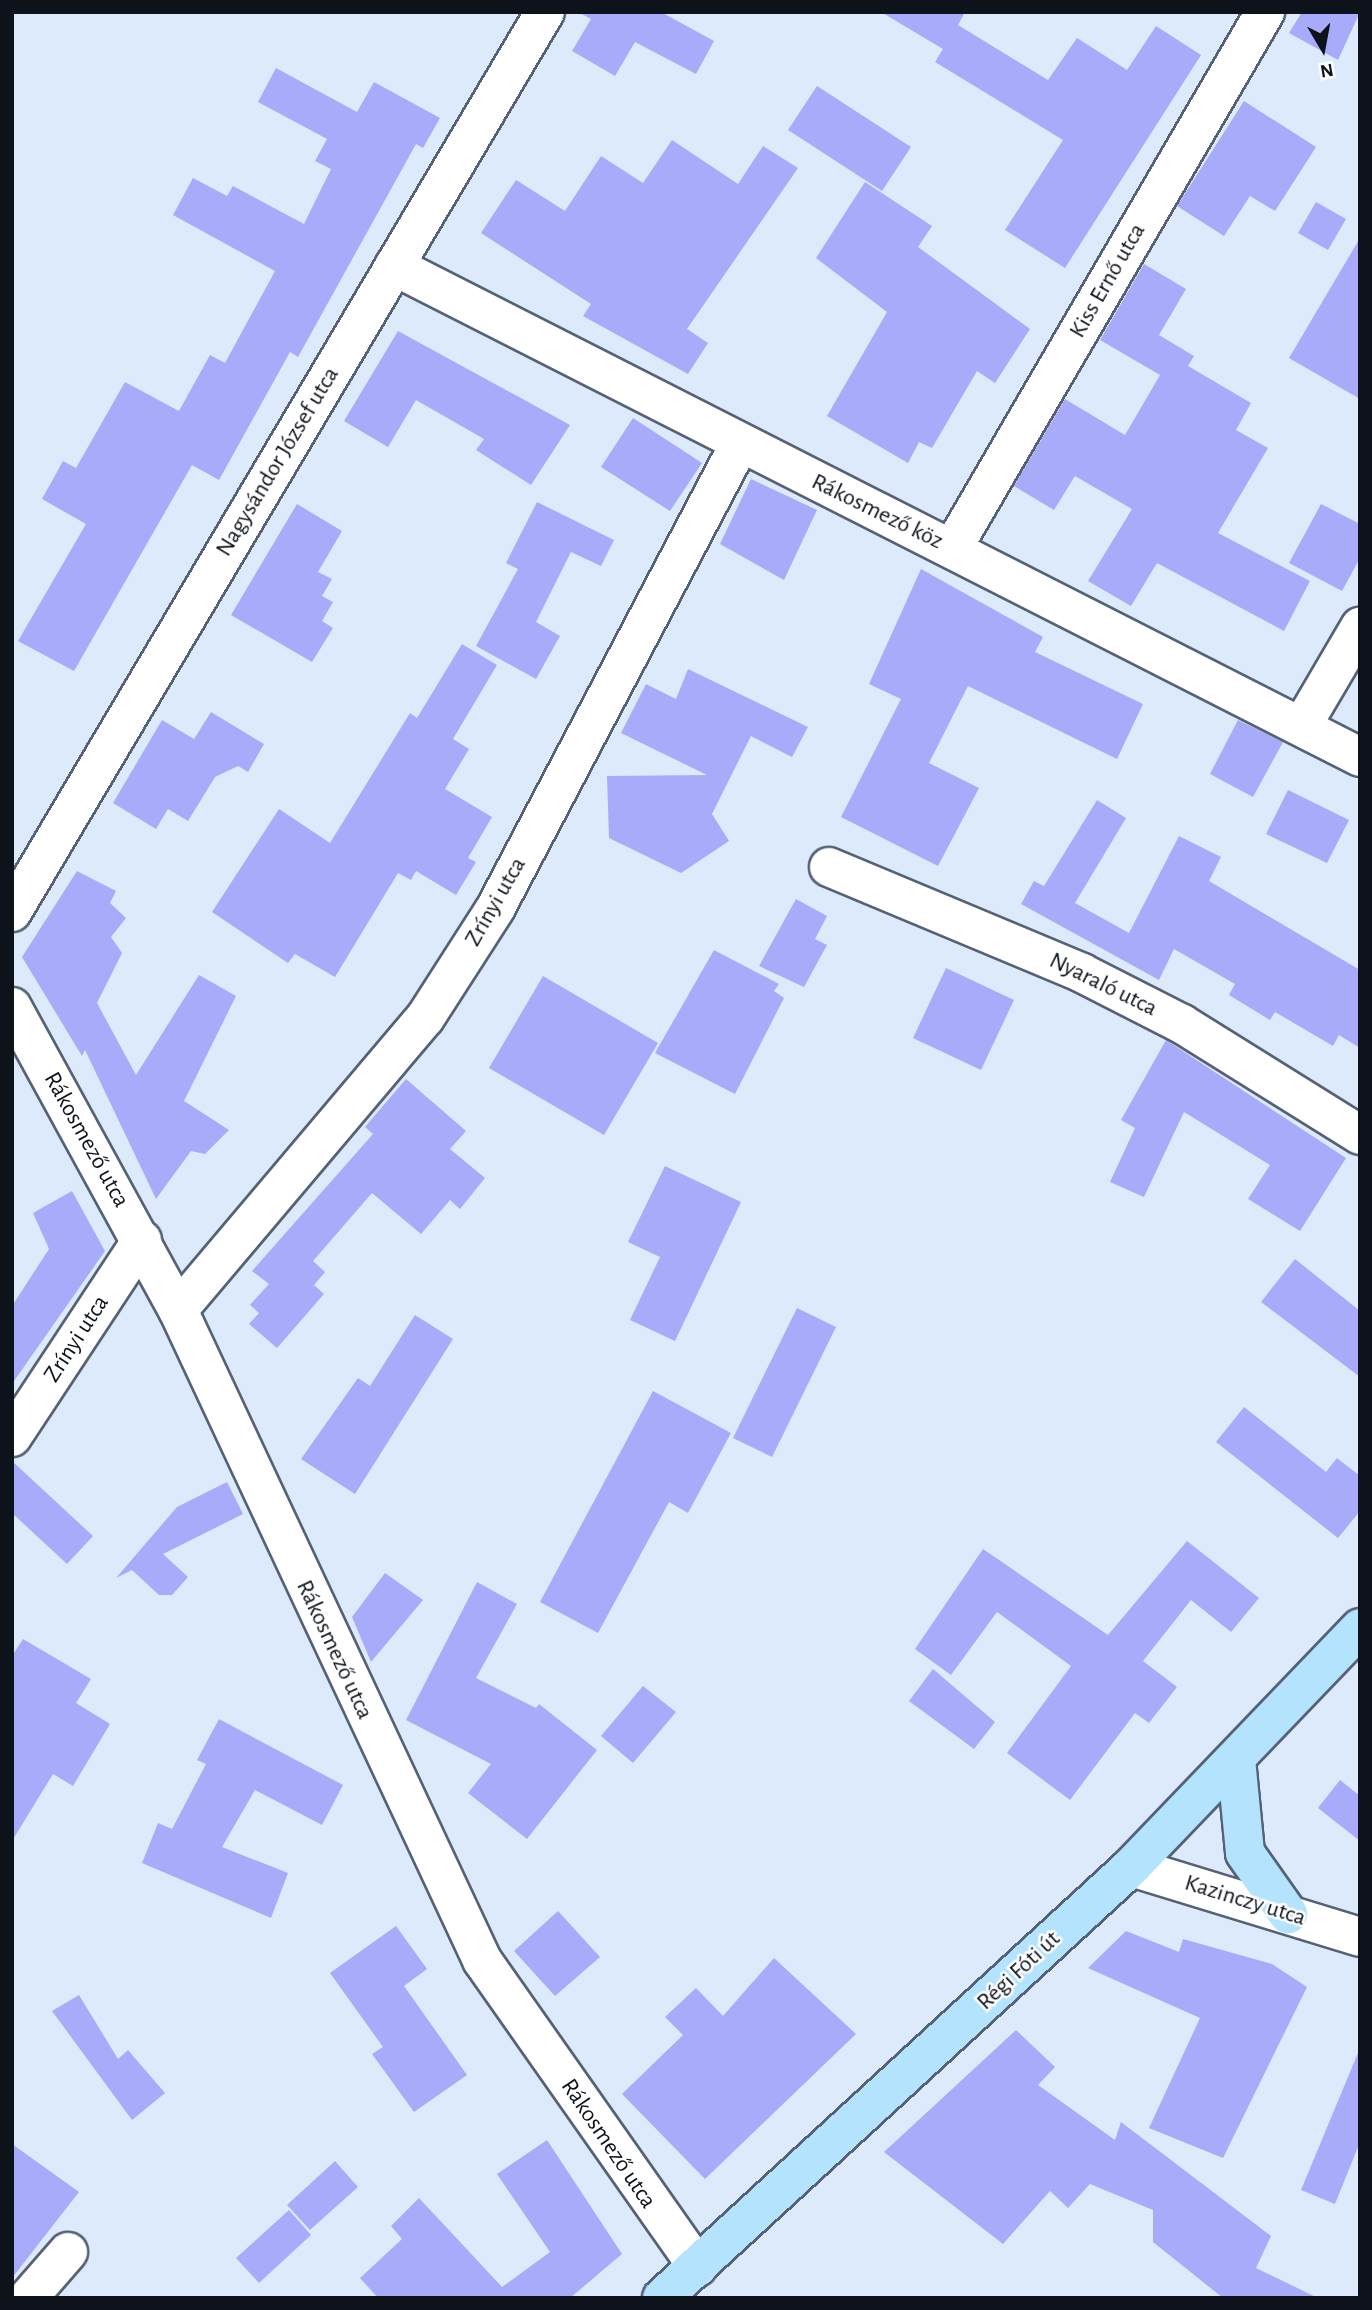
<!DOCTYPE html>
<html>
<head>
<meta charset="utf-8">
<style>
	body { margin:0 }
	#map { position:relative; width:1372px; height:2310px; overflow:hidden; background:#ddeafc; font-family:"Alegreya Sans",sans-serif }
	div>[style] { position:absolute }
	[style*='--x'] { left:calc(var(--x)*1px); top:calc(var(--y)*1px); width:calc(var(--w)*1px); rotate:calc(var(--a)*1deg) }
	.building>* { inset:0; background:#a8abfa }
	.roads { filter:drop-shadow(2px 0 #556275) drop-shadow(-2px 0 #556275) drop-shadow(0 2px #556275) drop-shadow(0 -2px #556275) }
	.minor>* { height:38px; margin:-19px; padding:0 19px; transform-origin:19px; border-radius:19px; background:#fff }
	.major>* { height:38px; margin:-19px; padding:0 19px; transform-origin:19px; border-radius:19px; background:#b4e3fe }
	span { translate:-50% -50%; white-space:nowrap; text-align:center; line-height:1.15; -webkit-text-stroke:5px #fff; paint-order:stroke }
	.street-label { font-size:24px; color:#0e131b }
	.frame { position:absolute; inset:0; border:14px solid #0e131b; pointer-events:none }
	.north { position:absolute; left:1288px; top:14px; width:70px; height:70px; -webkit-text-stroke:5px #fff; paint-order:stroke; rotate:170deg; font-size:19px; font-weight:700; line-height:28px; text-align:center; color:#0e131b }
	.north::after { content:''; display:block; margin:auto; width:24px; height:32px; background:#0e131b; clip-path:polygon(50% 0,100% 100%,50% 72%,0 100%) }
</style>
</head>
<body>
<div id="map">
	<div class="building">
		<div style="clip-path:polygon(578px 12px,661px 12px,714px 41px,696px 74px,635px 42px,615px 76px,572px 51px,591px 19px)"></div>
		<div style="clip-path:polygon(881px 12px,965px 12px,958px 25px,1048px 80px,1077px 38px,1127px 70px,1156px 26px,1201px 55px,1065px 268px,1005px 230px,1063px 140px,935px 62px,943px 49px)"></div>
		<div style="clip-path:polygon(1302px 12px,1360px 12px,1338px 60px,1289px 33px)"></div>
		<div style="clip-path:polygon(276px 68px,357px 112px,374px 82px,440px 118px,423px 148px,416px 144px,298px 357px,290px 352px,219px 480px,192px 465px,74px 671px,18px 641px,86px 524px,42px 499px,63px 461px,76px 468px,125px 382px,179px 411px,210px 355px,225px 363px,275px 271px,173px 215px,193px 178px,227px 196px,233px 186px,304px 224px,331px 169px,315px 161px,327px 139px,258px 102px)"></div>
		<div style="clip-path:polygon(817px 86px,911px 147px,882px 191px,788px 130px)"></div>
		<div style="clip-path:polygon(1244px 101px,1316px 147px,1275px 211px,1250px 196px,1224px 236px,1177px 206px)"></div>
		<div style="clip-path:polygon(672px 140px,738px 184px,763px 146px,798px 168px,687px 329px,708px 343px,688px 374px,583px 316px,591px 304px,481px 233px,516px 180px,565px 211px,601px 156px,643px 183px)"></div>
		<div style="clip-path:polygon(865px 182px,932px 226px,918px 247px,1030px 329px,995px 383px,977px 371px,932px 448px,919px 442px,908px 463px,827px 416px,887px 312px,816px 258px)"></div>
		<div style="clip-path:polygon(1316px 202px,1346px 219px,1328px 250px,1298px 233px)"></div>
		<div style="clip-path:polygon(1360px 238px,1360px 399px,1289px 358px)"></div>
		<div style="clip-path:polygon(1144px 264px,1186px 289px,1159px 335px,1194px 356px,1188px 366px,1251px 403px,1236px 430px,1268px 448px,1218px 533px,1310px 581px,1284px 631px,1157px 563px,1131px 606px,1088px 581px,1132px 509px,1075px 476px,1054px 510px,1014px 486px,1065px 399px,1125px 435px,1160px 375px,1100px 340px)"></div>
		<div style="clip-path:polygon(398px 331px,570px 425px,531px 485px,476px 450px,484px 439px,416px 400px,388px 447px,344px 421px)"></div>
		<div style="clip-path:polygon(633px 418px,702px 463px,670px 511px,601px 467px)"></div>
		<div style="clip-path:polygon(751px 479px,817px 510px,784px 580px,720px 544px)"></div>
		<div style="clip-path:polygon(537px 502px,614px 540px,601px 566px,571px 552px,536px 622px,560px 636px,536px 679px,476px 646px,518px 569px,506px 563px)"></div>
		<div style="clip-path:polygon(297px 504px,342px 531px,318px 572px,332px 579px,322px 596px,333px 602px,322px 621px,333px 628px,312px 662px,231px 615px)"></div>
		<div style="clip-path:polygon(1321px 504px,1360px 524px,1360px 558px,1342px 591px,1289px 563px)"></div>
		<div style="clip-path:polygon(921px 569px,1043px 637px,1035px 652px,1143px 704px,1117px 759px,968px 686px,929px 763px,979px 788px,938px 866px,841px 817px,901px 699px,869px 684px)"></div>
		<div style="clip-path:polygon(462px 644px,497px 665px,453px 739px,469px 749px,445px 789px,492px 817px,468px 858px,476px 862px,456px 895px,416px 871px,411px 880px,398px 873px,335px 977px,295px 954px,288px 963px,212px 912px,279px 809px,330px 843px,410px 713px,417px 718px)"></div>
		<div style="clip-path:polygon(688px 669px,808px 727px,792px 757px,751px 736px,712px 814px,729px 841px,681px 873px,609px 838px,607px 776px,707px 775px,621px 733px,646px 684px,676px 699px)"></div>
		<div style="clip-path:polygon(211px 712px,264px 744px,248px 772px,238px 766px,215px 777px,188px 821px,168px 809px,156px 829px,113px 803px,162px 720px,194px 739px)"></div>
		<div style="clip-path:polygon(1238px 720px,1283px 742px,1253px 797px,1210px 774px)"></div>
		<div style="clip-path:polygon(1288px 790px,1349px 820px,1327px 863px,1266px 834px)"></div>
		<div style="clip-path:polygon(1097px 800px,1126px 818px,1075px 903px,1129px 933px,1179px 836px,1221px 857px,1209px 881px,1360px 970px,1360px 1048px,1339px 1035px,1333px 1046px,1275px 1012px,1270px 1020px,1229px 995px,1235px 984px,1174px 949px,1159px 980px,1021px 904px,1034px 881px,1044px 886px)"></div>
		<div style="clip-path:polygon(77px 871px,116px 891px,110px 903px,126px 918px,111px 937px,122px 953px,97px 1003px,136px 1075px,199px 975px,236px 996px,184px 1101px,229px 1130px,205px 1154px,191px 1151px,156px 1199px,85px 1050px,82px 1056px,22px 957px)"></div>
		<div style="clip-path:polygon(796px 899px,827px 916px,815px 939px,827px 945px,804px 987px,759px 966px)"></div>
		<div style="clip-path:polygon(714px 950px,779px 984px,774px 991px,784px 998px,735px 1094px,655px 1053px)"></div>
		<div style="clip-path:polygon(946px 968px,1014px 1000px,981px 1070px,913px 1038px)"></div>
		<div style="clip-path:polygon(543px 976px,658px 1043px,604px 1135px,489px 1068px)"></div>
		<div style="clip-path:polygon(1166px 1040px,1346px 1158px,1300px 1231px,1248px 1199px,1270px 1165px,1184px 1112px,1144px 1197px,1110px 1182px,1135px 1128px,1121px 1120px)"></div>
		<div style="clip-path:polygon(406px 1079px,466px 1131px,450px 1149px,485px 1178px,460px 1209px,450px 1200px,421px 1234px,372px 1193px,313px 1261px,325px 1272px,314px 1285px,324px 1294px,277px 1348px,249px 1324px,259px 1313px,250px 1305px,269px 1284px,252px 1271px,373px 1134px,365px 1127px)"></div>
		<div style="clip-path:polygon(665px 1166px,741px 1202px,675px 1341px,630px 1320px,660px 1257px,628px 1242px)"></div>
		<div style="clip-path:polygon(72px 1191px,105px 1251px,12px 1384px,12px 1306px,49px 1249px,33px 1213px)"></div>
		<div style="clip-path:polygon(1295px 1259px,1360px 1311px,1360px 1377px,1261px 1302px)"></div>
		<div style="clip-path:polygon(797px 1308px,836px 1327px,772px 1457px,733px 1438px)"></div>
		<div style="clip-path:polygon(415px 1315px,453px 1339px,355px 1494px,301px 1459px,358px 1378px,370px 1386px)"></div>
		<div style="clip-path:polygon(653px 1391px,731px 1433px,688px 1513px,669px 1502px,598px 1633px,540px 1602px)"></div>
		<div style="clip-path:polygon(1244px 1407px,1326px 1472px,1337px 1458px,1360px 1476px,1360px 1511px,1338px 1538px,1216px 1442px)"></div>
		<div style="clip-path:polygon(12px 1461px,93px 1536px,67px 1564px,12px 1513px)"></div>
		<div style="clip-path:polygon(227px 1482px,243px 1514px,163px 1554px,188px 1577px,172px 1595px,159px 1595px,132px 1570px,116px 1578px,177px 1507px)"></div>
		<div style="clip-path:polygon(1187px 1541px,1259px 1598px,1231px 1632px,1191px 1600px,1143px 1661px,1177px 1687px,1149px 1723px,1135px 1713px,1070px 1800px,1007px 1753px,1071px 1666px,997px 1612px,951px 1675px,915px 1649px,983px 1549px,1108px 1635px)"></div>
		<div style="clip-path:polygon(385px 1573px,423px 1600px,371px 1662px,352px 1617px)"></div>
		<div style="clip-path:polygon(477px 1582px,517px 1604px,476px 1678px,536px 1708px,539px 1704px,597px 1750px,527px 1839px,468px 1793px,491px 1764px,406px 1720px)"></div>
		<div style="clip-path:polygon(23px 1639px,91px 1679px,76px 1703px,110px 1724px,73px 1786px,53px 1774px,12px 1841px,12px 1656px)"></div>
		<div style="clip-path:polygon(933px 1669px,995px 1722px,974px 1749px,909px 1701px)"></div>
		<div style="clip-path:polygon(643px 1686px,676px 1712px,633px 1763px,601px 1736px)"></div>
		<div style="clip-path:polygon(219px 1719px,343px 1785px,322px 1825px,255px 1790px,222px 1847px,288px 1873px,271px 1918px,142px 1863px,158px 1823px,172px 1829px,206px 1764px,197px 1760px)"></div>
		<div style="clip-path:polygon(1340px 1780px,1360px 1796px,1360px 1841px,1318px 1808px)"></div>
		<div style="clip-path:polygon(558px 1911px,600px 1957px,555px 1996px,514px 1951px)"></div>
		<div style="clip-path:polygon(396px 1926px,427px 1969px,404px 1986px,467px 2075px,414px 2112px,372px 2054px,383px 2047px,330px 1973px)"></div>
		<div style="clip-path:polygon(1126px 1931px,1179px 1952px,1183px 1939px,1272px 1964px,1307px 1987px,1223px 2158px,1149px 2128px,1200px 2018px,1088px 1968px)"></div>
		<div style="clip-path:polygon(774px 1958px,856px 2034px,705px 2179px,622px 2094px,683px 2035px,665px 2017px,696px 1988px,723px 2016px)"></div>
		<div style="clip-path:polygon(79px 1995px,118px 2059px,128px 2050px,165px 2093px,132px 2120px,52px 2011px)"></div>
		<div style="clip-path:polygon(1016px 2030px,1055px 2067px,1038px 2085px,1115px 2140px,1121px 2122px,1271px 2236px,1256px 2268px,1318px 2298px,1223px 2298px,1153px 2242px,1153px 2210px,1090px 2184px,1068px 2208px,1050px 2191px,1003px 2244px,884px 2152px)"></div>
		<div style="clip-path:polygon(1360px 2048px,1360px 2142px,1335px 2204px,1301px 2190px)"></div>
		<div style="clip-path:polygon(547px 2140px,622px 2254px,570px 2298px,378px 2298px,360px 2278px,402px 2239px,391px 2226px,419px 2198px,502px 2287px,550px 2252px,497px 2174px)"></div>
		<div style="clip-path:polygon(12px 2144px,79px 2192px,12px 2278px)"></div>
		<div style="clip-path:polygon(335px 2161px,358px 2187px,310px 2230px,287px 2205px)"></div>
		<div style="clip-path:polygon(289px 2210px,311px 2235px,259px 2283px,236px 2258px)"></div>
	</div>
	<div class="roads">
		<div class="minor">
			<div style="--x:394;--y:266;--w:1084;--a:26.94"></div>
			<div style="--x:952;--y:549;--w:622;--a:-59.76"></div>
			<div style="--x:1303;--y:724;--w:113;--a:-59.6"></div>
			<div style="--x:829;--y:867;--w:274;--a:22.7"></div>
			<div style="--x:1082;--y:973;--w:112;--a:27"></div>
			<div style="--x:1182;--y:1024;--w:210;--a:31.9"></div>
			<div style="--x:12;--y:912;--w:1046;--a:-59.37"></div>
			<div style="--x:12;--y:1007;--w:345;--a:61.3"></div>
			<div style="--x:178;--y:1310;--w:718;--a:64.93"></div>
			<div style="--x:482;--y:1960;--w:375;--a:54.9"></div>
			<div style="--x:178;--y:1310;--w:382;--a:-49.8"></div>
			<div style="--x:425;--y:1018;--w:130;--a:-57.3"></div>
			<div style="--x:495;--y:909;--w:524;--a:-62.26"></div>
			<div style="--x:12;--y:1437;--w:236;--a:-56.6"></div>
			<div style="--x:1131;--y:1867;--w:239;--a:17"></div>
			<div style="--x:28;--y:2298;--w:61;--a:-49"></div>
		</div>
		<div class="major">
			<div style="--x:1236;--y:1759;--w:94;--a:84.5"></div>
			<div style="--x:1245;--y:1853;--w:75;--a:54.8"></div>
			<div style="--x:662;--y:2298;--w:637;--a:-42.58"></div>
			<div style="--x:1131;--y:1867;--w:331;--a:-46.2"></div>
		</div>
	</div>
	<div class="street-label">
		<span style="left:1108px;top:281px;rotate:-60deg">Kiss Ernő utca</span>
		<span style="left:278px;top:462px;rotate:-59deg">Nagysándor József utca</span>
		<span style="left:877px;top:512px;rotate:26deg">Rákosmező köz</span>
		<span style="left:496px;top:902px;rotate:-60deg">Zrínyi utca</span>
		<span style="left:1103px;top:985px;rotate:26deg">Nyaraló utca</span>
		<span style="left:86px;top:1140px;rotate:61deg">Rákosmező utca</span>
		<span style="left:77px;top:1339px;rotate:-57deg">Zrínyi utca</span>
		<span style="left:334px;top:1650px;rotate:65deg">Rákosmező utca</span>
		<span style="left:1245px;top:1901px;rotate:17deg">Kazinczy utca</span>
		<span style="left:1019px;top:1971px;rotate:-43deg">Régi Fóti út</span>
		<span style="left:608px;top:2144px;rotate:56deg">Rákosmező utca</span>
	</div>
	<div class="frame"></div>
	<div class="north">N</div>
</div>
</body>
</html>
